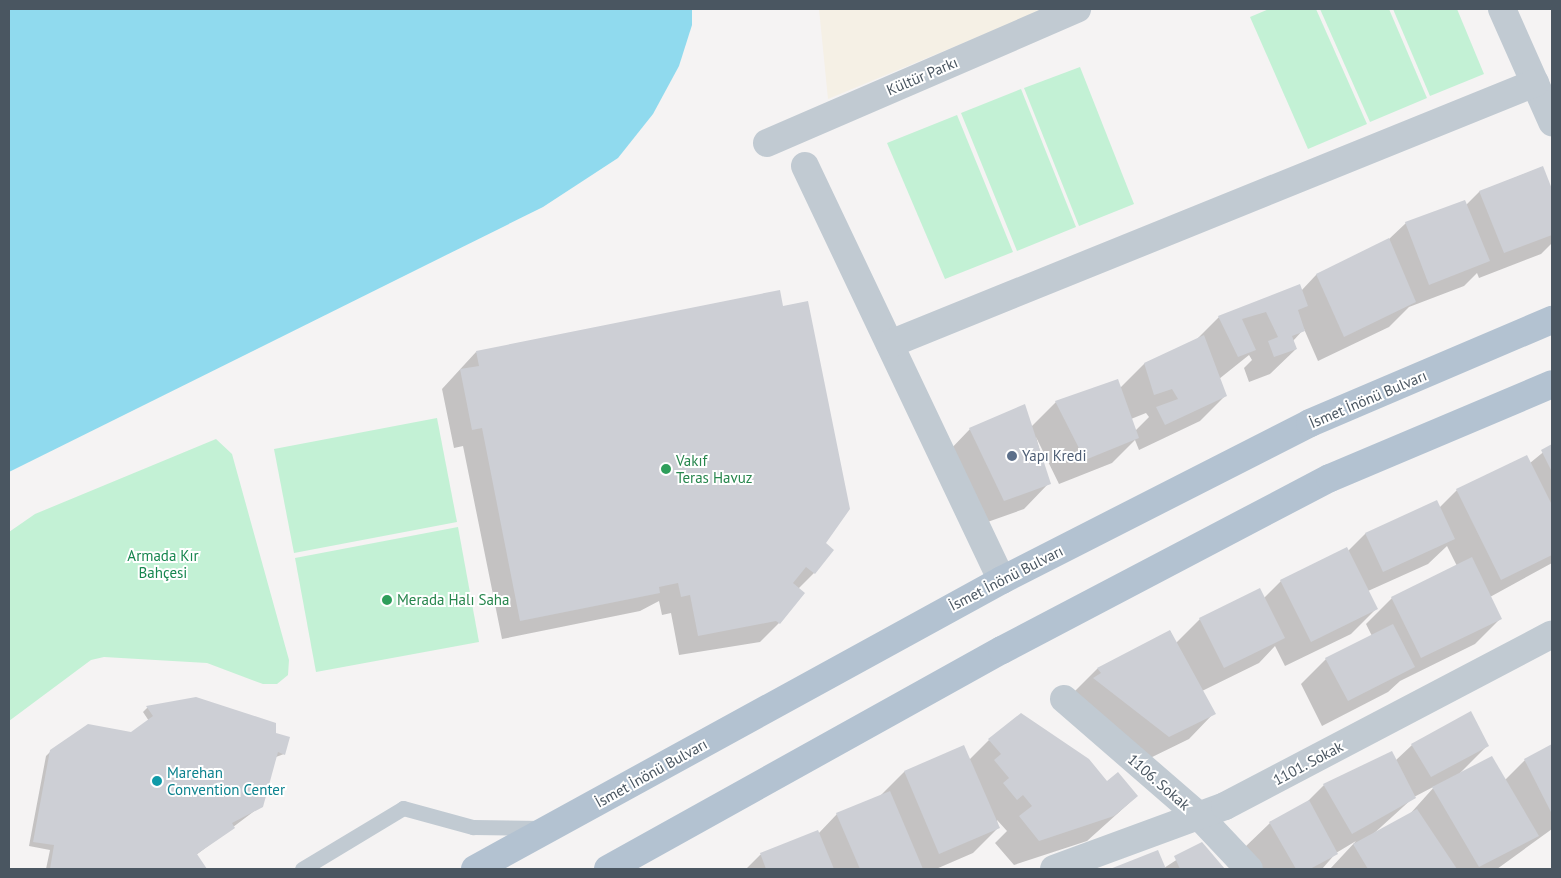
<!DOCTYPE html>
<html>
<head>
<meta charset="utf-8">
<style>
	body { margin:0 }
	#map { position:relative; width:1561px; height:878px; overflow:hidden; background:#f5f3f3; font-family:"PT Sans",sans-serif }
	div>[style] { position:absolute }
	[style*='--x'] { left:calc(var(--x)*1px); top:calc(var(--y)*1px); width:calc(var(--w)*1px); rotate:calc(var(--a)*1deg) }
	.green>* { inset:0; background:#c3f1d5 }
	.sand>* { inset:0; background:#f5f0e5 }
	.water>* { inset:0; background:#90daee }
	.shadow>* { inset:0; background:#0003 }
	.building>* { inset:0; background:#cdcfd5 }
	.lane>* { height:15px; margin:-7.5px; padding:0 7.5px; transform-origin:7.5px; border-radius:7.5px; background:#c1cad2 }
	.street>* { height:28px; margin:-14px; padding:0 14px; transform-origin:14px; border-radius:14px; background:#c1cad2 }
	.primary>* { height:28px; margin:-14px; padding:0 14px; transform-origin:14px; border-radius:14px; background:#b3c2d1 }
	.dots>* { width:14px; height:14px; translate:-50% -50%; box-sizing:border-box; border:2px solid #fff; border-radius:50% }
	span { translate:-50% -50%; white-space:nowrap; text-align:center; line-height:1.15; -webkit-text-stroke:4px #fff; paint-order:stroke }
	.street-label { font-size:15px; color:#4a5661 }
	.service-label { font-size:15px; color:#4e5e75 }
	.left { translate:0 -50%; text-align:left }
	.leisure-label { font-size:15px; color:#27864d }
	.park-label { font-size:15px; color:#17864f }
	.culture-label { font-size:15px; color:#0d838f }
	.frame { position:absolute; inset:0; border:10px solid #4a5661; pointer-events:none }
</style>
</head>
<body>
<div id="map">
	<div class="green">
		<div style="clip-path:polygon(1269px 9px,1316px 9px,1367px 124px,1308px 149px,1250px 17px)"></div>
		<div style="clip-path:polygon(1320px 9px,1389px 9px,1427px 98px,1370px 122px)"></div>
		<div style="clip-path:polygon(1393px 9px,1457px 9px,1484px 74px,1430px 96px)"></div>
		<div style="clip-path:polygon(1080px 67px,1134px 204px,1079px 226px,1024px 88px)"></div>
		<div style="clip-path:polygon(1021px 89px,1076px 227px,1017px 251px,961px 113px)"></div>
		<div style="clip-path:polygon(957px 115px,1013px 252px,945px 279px,887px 143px)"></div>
		<div style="clip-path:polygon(437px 418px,457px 522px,294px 553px,274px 449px)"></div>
		<div style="clip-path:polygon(216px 439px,232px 454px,289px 660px,288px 675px,277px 684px,263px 684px,207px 663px,104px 657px,91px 660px,9px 721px,9px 532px,35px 514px)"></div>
		<div style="clip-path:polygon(458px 527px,479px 642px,316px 672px,295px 558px)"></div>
	</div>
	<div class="sand">
		<div style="clip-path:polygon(819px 9px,1045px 9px,828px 99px)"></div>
	</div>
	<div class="water">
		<div style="clip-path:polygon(9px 9px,692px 9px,692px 25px,679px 66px,653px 114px,618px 158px,543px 207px,9px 472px)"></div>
	</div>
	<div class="shadow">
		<div style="clip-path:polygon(evenodd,1542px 167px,1552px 193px,1552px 243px,1541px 254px,1479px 278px,1477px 273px,1464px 286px,1409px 307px,1389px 327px,1318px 361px,1304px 329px,1293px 341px,1296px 349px,1270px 374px,1249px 382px,1244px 368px,1252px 360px,1249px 355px,1219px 379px,1225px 396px,1200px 421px,1139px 450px,1135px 440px,1112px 463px,1059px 484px,1036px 437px,1049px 483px,1024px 509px,979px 525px,945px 455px,970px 429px,1031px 427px,1056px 402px,1120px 388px,1144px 364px,1196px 340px,1219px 317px,1301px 291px,1316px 275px,1388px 240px,1406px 223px,1466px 205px,1479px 192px,1542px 167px,1146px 413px,1149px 417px,1135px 431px,1131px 419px,1146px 413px)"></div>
		<div style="clip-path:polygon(476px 352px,824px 543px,814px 573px,798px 589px,779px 623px,760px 642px,679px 655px,671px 613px,662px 615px,659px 601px,640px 611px,502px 639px,463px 446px,454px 448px,442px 389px)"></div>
		<div style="clip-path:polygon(1552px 445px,1552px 563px,1490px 597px,1500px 619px,1475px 644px,1400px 681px,1388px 692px,1322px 726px,1301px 684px,1326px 659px,1372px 636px,1366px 624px,1392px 598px,1457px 566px,1447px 546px,1428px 564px,1368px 591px,1376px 609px,1351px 634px,1285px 666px,1275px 646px,1259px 663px,1202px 691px,1214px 713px,1189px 739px,1144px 761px,1072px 694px,1097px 669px,1170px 631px,1176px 643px,1200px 619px,1264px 598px,1281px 581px,1348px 551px,1365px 534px,1436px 502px,1439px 508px,1457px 490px,1530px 463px)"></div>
		<div style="clip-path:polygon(196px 698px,275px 734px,284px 754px,276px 757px,261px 806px,196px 855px,206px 869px,46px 869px,50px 850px,29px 846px,46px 756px,51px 751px,131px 733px,149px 721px,143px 712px,147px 708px)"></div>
		<div style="clip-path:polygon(989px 740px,1137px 796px,1087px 841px,1014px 865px,995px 843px,1007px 831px,997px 820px,998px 828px,973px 853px,936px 869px,746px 869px,760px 855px,818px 834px,837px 814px,880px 796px,904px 772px,969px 760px)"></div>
		<div style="clip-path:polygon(evenodd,1412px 745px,1487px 746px,1460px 773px,1505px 780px,1525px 760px,1552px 746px,1552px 829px,1497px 869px,1330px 869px,1356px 841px,1336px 853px,1322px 869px,1256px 869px,1244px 848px,1270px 823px,1307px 802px,1324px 785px,1395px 761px,1412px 745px,1435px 786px,1409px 815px,1371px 836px,1414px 797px,1435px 786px)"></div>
		<div style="clip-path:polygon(1201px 844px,1223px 869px,1113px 869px,1157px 852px,1164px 868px)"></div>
	</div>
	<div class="building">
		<div style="clip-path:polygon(1543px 166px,1552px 189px,1552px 235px,1504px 253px,1479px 191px)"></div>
		<div style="clip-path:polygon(1465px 200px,1490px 261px,1429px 285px,1405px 222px)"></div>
		<div style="clip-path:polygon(1389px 238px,1416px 302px,1344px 337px,1316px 274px)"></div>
		<div style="clip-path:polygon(1300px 284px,1308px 306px,1298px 310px,1305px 331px,1292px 336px,1297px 349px,1274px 357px,1268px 341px,1278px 337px,1266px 312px,1242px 319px,1256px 350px,1238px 357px,1218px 316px)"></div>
		<div style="clip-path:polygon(780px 290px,783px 306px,808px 301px,850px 509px,826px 543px,834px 550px,815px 574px,806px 567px,793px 583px,805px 593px,780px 624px,776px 621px,698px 636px,690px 595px,681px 597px,678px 583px,659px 587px,660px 593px,520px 621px,482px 428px,472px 430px,460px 369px,479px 366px,476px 351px)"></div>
		<div style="clip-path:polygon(1204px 335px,1227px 396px,1165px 425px,1156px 407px,1178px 399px,1172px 389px,1154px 395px,1144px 363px)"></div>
		<div style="clip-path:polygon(1118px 379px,1139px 438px,1085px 460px,1055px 401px)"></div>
		<div style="clip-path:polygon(1025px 404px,1051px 484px,1004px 501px,969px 428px)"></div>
		<div style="clip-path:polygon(1552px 444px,1552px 472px,1541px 450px)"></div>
		<div style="clip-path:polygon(1527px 455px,1552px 505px,1552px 555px,1501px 580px,1456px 489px)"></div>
		<div style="clip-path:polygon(1437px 500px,1455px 539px,1383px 572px,1365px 533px)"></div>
		<div style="clip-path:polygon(1347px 547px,1378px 609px,1311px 642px,1280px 580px)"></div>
		<div style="clip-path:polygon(1472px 557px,1502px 619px,1421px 658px,1391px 597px)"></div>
		<div style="clip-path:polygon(1260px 588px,1285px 638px,1224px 668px,1199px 618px)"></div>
		<div style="clip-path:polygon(1393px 624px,1415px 667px,1348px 701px,1325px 658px)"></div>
		<div style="clip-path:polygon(1170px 630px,1216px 714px,1169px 737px,1093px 678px,1101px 673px,1097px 668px)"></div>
		<div style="clip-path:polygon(196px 697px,276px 723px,276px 733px,290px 737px,285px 755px,278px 752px,263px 807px,232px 823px,235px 828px,197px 854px,207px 869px,50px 869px,54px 845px,33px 842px,50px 750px,88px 724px,131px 732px,153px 716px,146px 706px)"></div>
		<div style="clip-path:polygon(1471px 711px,1489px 746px,1431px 777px,1411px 744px)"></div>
		<div style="clip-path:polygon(1021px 713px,1089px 759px,1107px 781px,1118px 772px,1138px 796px,1114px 816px,1039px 841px,1019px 816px,1032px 806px,1023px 795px,1017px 800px,1003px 783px,1009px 778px,994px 760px,1001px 754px,988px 739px)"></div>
		<div style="clip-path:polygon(1552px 744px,1552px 814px,1524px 759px)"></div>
		<div style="clip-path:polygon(964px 745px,1000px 828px,939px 854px,904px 771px)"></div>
		<div style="clip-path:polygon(1392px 751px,1416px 798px,1352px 834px,1323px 784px)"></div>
		<div style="clip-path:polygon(1492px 756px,1539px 836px,1479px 867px,1432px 787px)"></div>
		<div style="clip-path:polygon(890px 791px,923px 869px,860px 869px,836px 813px)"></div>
		<div style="clip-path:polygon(1309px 800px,1338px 854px,1310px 869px,1296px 869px,1269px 822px)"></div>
		<div style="clip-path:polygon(1417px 809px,1457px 869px,1368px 869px,1353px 844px)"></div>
		<div style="clip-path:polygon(818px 830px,834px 869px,766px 869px,760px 853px)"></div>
		<div style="clip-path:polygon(1202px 842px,1225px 869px,1180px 869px,1174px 856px)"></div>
		<div style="clip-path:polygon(1158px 850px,1166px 869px,1110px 869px)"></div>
	</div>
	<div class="lane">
		<div style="--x:302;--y:869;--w:118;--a:-31.1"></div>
		<div style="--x:403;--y:808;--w:73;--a:15.2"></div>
		<div style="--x:473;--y:827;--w:69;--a:0.8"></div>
	</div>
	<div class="street">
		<div style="--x:1502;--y:9;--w:124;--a:66.1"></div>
		<div style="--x:767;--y:143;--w:338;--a:-23.4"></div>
		<div style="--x:805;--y:166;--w:458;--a:64.6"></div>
		<div style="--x:890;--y:344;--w:696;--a:-22.03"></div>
		<div style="--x:1064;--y:699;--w:177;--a:40.9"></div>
		<div style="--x:1198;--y:815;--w:74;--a:46.6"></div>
		<div style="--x:1054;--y:869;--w:182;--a:-20.2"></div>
		<div style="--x:1225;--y:806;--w:369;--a:-27.7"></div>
	</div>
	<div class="primary">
		<div style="--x:475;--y:869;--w:601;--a:-28.74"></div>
		<div style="--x:1002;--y:580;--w:346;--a:-27"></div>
		<div style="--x:1310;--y:423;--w:263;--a:-23.1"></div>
		<div style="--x:608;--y:869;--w:451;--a:-29.1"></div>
		<div style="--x:1002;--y:650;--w:370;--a:-27.7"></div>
		<div style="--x:1330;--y:478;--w:241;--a:-22.9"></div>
	</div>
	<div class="dots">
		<div style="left:1012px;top:456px;background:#5c6f8a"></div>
		<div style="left:666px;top:469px;background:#2e9e5b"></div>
		<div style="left:387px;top:600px;background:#2e9e5b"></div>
		<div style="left:157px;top:781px;background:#0f9aa8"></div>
	</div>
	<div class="street-label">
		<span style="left:922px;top:76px;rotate:-23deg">Kültür Parkı</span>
		<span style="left:1368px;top:399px;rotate:-23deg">İsmet İnönü Bulvarı</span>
		<span style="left:1006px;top:578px;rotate:-27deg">İsmet İnönü Bulvarı</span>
		<span style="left:1308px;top:763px;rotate:-28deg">1101. Sokak</span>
		<span style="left:651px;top:773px;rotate:-29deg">İsmet İnönü Bulvarı</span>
		<span style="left:1159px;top:782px;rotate:41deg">1106. Sokak</span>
	</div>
	<div class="service-label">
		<span class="left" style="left:1022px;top:456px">Yapı Kredi</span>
	</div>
	<div class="leisure-label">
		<span class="left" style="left:676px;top:469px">Vakıf<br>Teras Havuz</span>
		<span class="left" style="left:397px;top:600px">Merada Halı Saha</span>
	</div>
	<div class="park-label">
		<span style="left:163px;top:564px">Armada Kır<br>Bahçesi</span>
	</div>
	<div class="culture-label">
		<span class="left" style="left:167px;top:781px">Marehan<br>Convention Center</span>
	</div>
	<div class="frame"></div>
</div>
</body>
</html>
